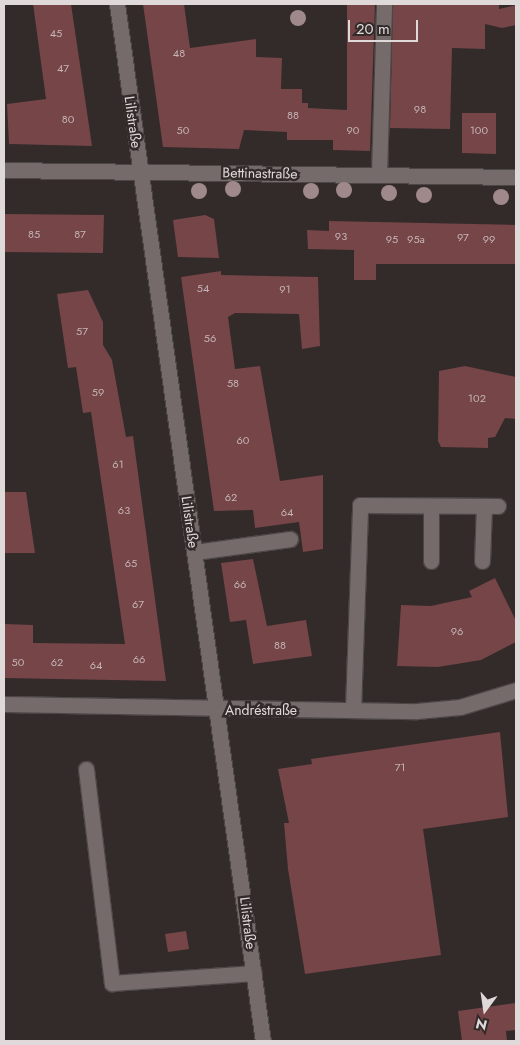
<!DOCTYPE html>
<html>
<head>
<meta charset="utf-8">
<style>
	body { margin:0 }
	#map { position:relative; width:520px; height:1045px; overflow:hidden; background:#332a2a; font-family:Jost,sans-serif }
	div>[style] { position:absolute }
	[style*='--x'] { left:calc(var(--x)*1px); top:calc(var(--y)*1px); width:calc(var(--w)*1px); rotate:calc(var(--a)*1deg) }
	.building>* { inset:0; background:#754548 }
	.roads { filter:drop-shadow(1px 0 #4d4647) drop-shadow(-1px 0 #4d4647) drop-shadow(0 1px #4d4647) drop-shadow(0 -1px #4d4647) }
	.minor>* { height:15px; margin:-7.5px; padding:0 7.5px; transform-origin:7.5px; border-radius:7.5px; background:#766b6b }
	.trees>* { width:16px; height:16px; margin:-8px; border-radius:50%; background:#a0898a }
	span { translate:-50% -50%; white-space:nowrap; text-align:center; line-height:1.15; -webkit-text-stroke:5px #332a2a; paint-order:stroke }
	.number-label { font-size:11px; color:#c5b4b6 }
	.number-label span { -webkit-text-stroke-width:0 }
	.street-label { font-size:14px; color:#e0d9da }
	.frame { position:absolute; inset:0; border:5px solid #e0d9da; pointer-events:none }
	.north { position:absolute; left:460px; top:985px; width:50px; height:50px; -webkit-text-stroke:4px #332a2a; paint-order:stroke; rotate:194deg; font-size:14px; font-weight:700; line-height:20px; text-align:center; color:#e0d9da }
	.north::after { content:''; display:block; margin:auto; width:18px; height:22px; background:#e0d9da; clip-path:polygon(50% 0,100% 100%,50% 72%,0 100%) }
	.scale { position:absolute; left:348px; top:20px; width:70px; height:22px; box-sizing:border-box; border:2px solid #e0d9da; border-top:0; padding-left:6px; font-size:15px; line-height:18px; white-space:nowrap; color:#e0d9da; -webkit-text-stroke:4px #332a2a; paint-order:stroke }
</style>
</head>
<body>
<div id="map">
	<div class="building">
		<div style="clip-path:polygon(33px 4px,71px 4px,92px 146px,9px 144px,7px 104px,46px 99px)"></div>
		<div style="clip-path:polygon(143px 4px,184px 4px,190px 48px,256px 39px,256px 57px,282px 58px,281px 89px,302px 89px,302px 103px,308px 103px,308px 108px,347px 110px,347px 4px,375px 4px,370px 151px,333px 150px,333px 140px,287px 140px,287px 132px,244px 130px,239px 149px,163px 147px)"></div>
		<div style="clip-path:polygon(393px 4px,499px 4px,499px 9px,516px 5px,516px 25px,502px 28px,485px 24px,485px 49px,452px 48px,450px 129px,390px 128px)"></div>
		<div style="clip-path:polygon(462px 113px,496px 113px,496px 154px,462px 153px)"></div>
		<div style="clip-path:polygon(4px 214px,104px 215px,103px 253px,4px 252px)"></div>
		<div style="clip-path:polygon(205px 215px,214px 219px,219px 258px,178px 257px,173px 220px)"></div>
		<div style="clip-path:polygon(329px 221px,516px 225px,516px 264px,376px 264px,376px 280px,354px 280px,354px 250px,308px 249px,307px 230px,329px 231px)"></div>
		<div style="clip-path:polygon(221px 271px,221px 275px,318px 277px,320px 346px,302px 349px,299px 314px,235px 313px,228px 317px,235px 369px,260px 366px,280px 481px,323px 475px,323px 549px,303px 552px,299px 522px,255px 528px,253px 510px,214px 511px,181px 277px)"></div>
		<div style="clip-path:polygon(88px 290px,103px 322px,103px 345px,112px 360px,126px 437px,133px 436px,166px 681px,4px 678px,4px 624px,33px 625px,33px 643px,125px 644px,91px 412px,83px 413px,76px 367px,68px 368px,57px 294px)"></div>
		<div style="clip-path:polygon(465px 366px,516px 377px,516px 419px,505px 418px,495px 437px,488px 438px,488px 448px,441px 447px,438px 441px,439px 371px)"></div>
		<div style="clip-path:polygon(4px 492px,26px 492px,35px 553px,4px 553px)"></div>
		<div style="clip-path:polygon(253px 559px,267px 626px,306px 620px,312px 656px,253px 664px,246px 620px,230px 622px,221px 563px)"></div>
		<div style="clip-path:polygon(495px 578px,516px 621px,516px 642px,481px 660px,438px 667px,397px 666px,401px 605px,431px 606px,472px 597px,469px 591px)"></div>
		<div style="clip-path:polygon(500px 732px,508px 817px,423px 829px,441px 955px,305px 974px,288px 869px,284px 823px,289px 823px,278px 769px,312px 764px,311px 759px)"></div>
		<div style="clip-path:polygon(186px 931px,189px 949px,168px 952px,165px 934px)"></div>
		<div style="clip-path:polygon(516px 1003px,516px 1030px,506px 1031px,507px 1041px,462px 1041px,458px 1011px)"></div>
	</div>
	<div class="roads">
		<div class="minor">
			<div style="--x:117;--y:4;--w:1047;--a:81.99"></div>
			<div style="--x:4;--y:170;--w:512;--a:0.78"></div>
			<div style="--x:379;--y:175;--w:171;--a:-88.3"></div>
			<div style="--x:195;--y:552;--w:96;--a:-7.8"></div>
			<div style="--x:431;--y:561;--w:55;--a:-90"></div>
			<div style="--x:482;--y:561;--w:55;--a:-87.9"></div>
			<div style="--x:4;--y:704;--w:413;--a:1"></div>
			<div style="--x:417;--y:711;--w:43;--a:-5.3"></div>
			<div style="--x:460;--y:707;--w:59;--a:-16.9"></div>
			<div style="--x:353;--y:710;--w:205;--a:-88"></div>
			<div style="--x:360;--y:505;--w:138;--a:0.4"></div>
			<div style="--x:86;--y:769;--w:216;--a:83.1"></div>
			<div style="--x:112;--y:983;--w:142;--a:-4"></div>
		</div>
	</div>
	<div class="trees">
		<div style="left:298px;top:18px"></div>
		<div style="left:233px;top:189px"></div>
		<div style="left:344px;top:190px"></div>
		<div style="left:199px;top:191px"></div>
		<div style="left:311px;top:191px"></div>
		<div style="left:389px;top:193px"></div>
		<div style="left:424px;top:195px"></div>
		<div style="left:501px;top:197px"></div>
	</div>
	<div class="number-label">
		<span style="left:56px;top:33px">45</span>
		<span style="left:179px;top:53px">48</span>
		<span style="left:63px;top:68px">47</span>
		<span style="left:420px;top:109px">98</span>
		<span style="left:293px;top:115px">88</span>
		<span style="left:68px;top:119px">80</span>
		<span style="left:183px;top:130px">50</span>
		<span style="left:353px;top:130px">90</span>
		<span style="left:479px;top:130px">100</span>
		<span style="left:34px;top:234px">85</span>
		<span style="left:80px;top:234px">87</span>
		<span style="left:341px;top:236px">93</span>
		<span style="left:463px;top:237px">97</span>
		<span style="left:392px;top:239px">95</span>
		<span style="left:416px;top:239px">95a</span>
		<span style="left:489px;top:239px">99</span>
		<span style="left:203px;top:288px">54</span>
		<span style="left:285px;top:289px">91</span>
		<span style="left:82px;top:331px">57</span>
		<span style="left:210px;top:338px">56</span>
		<span style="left:233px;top:383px">58</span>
		<span style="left:98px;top:392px">59</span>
		<span style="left:477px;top:398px">102</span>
		<span style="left:243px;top:440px">60</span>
		<span style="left:118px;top:464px">61</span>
		<span style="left:231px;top:497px">62</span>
		<span style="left:124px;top:510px">63</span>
		<span style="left:287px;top:512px">64</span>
		<span style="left:131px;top:563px">65</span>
		<span style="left:240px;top:584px">66</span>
		<span style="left:138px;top:604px">67</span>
		<span style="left:457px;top:631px">96</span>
		<span style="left:280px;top:645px">88</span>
		<span style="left:139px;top:659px">66</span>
		<span style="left:18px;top:662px">50</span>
		<span style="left:57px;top:662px">62</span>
		<span style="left:96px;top:665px">64</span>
		<span style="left:400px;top:767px">71</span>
	</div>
	<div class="street-label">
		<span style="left:133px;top:122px;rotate:82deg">Lilistraße</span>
		<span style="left:260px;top:173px;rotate:1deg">Bettinastraße</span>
		<span style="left:190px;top:522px;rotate:82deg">Lilistraße</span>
		<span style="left:261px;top:710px">Andréstraße</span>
		<span style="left:248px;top:923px;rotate:83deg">Lilistraße</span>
	</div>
	<div class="frame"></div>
	<div class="north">N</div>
	<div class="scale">20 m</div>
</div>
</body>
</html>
